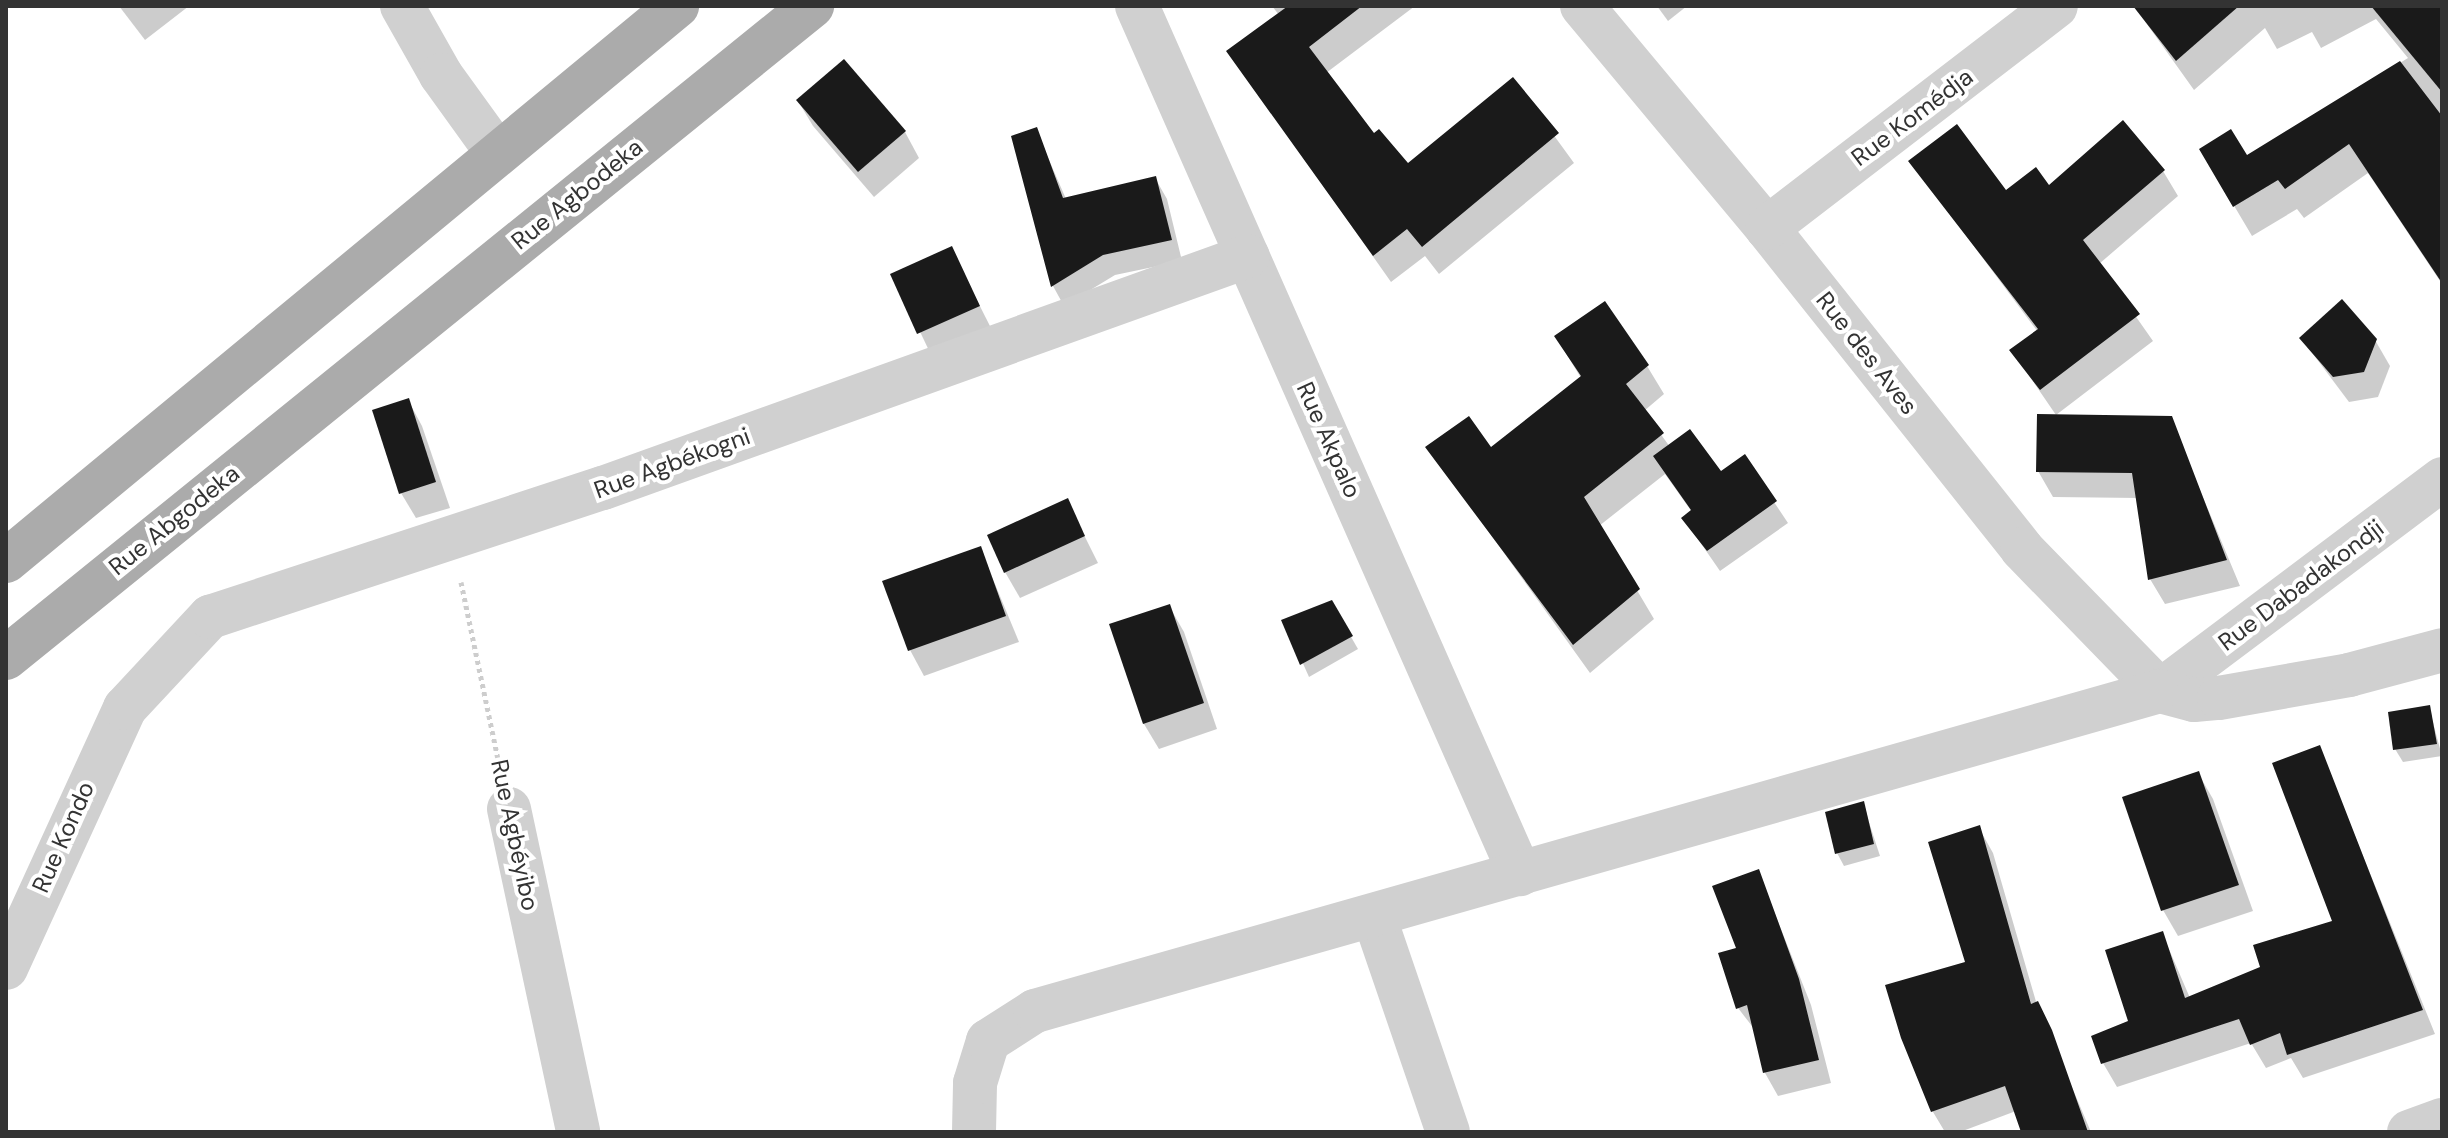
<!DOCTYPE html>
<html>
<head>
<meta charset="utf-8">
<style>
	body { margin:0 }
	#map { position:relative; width:2448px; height:1138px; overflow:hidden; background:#fff; font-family:"DM Sans",sans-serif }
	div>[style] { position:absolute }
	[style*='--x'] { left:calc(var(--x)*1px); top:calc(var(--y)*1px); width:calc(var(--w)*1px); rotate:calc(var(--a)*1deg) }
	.shadow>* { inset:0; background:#0003 }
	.building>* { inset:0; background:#1a1a1a }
	.path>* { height:5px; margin-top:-2.5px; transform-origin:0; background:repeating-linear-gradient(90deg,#cdcdcd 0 4px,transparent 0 8px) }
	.minor>* { height:44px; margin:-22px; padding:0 22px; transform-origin:22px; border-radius:22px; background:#d0d0d0 }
	.primary>* { height:44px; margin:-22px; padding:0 22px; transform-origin:22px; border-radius:22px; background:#ababab }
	span { translate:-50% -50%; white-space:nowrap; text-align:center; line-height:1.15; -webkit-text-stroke:8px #fff; paint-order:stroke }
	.street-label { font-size:24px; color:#333 }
	.frame { position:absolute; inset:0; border:8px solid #333; pointer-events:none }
</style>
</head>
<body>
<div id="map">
	<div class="shadow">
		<div style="clip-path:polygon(119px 6px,189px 6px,145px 40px)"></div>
		<div style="clip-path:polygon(1272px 6px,1415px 6px,1326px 73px,1374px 136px,1408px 166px,1513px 79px,1574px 163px,1439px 274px,1425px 256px,1391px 282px,1229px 52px,1279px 15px)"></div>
		<div style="clip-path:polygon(1657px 6px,1687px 6px,1668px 21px)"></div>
		<div style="clip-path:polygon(2134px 6px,2442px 6px,2442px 284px,2368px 173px,2304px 218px,2297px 209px,2252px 236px,2201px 150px,2246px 157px,2408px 58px,2376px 19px,2321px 48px,2312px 32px,2277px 49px,2265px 28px,2194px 90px)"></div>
		<div style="clip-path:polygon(798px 101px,905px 132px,919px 158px,874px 197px,813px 126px)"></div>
		<div style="clip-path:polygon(1036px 130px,1066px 199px,1155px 178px,1167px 199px,1182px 261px,1115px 275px,1064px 306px,1053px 286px)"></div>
		<div style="clip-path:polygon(1911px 162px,2006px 193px,2163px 171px,2178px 196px,2099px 264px,2153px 341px,2056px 415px,2012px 351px,2038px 332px)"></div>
		<div style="clip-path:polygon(951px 249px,993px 332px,933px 359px,893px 275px)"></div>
		<div style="clip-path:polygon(1556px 337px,1647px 366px,1664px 394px,1644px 411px,1670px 447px,1720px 474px,1744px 457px,1788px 523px,1720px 571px,1684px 519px,1692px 512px,1665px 474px,1599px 526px,1654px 619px,1590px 673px,1428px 447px,1490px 450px,1581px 378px)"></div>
		<div style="clip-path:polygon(2301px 338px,2375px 340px,2390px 366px,2378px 397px,2349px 402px)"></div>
		<div style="clip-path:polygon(408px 400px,422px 426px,450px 508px,416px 518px,401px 493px)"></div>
		<div style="clip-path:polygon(2170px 418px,2240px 586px,2165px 604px,2150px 579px,2138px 498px,2053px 497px,2038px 471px)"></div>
		<div style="clip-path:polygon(1067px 501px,1098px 563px,1020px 598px,1005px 572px)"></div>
		<div style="clip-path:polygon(980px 548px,1019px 642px,924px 676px,910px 650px)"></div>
		<div style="clip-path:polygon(1331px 602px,1358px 649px,1309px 677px,1284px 621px)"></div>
		<div style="clip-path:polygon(1169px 606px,1184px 632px,1217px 729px,1159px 749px,1144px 724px,1111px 626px)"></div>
		<div style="clip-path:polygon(2429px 708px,2442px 756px,2403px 762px,2395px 749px)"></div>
		<div style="clip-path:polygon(2319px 747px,2435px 1034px,2303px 1078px,2291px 1058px,2266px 1068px,2251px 1043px,2117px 1087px,2103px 1063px,2131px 1022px,2162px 933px,2190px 998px,2262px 968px,2334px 922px)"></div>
		<div style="clip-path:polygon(2198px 773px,2213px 799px,2253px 911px,2178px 936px,2163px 910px,2124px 799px)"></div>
		<div style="clip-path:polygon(1863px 804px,1880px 856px,1844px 866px,1837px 853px)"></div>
		<div style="clip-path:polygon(1979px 828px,1993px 853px,2037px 1005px,2091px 1132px,2024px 1132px,2016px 1111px,1960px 1132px,1945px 1132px,1933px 1112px,1888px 986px,1967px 963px)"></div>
		<div style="clip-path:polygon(1758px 871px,1811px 1005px,1831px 1083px,1778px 1096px,1765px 1073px,1755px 1030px,1738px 1008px,1738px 949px)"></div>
	</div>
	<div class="building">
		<div style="clip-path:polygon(1288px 6px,1362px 6px,1309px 47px,1374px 133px,1379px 129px,1408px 163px,1513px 77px,1559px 133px,1422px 247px,1407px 229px,1373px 256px,1226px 51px)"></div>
		<div style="clip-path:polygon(2133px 6px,2239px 6px,2176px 61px)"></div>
		<div style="clip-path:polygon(2371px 6px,2442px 6px,2442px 92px)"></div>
		<div style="clip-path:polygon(844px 59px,906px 131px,858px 172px,796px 100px)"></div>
		<div style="clip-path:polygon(2400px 61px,2442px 116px,2442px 283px,2349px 144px,2285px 189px,2278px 180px,2233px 207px,2199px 149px,2231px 129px,2247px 155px)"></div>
		<div style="clip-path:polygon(2123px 120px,2165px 170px,2083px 240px,2140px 314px,2040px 390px,2009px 350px,2038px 329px,1908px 161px,1957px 124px,2006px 190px,2036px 167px,2049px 185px)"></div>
		<div style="clip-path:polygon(1037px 127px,1063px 198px,1156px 176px,1172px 240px,1103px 255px,1051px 287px,1011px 136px)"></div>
		<div style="clip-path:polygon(952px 246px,980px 306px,917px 334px,890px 274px)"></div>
		<div style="clip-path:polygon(2342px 299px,2377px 339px,2364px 372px,2333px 377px,2299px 338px)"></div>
		<div style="clip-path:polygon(1605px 301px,1649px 365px,1626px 384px,1664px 433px,1584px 497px,1640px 589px,1573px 645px,1425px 447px,1469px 416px,1491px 447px,1581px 376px,1554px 336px)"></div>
		<div style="clip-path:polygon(409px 398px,436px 482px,399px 494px,372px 410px)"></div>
		<div style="clip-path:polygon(2037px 414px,2172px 416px,2227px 560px,2148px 580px,2132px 473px,2036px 472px)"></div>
		<div style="clip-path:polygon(1690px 429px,1721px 471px,1745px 454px,1777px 501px,1707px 551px,1681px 518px,1691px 510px,1653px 456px)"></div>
		<div style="clip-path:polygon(1068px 498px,1085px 536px,1004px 573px,987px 535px)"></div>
		<div style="clip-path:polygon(981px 546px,1006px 616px,908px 651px,882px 581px)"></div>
		<div style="clip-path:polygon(1332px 600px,1353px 636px,1300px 665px,1281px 620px)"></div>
		<div style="clip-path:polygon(1170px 604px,1204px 703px,1143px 724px,1109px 624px)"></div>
		<div style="clip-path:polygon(2430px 705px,2437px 744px,2393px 750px,2388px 712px)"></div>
		<div style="clip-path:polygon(2320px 745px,2423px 1010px,2287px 1055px,2280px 1033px,2250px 1045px,2239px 1019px,2101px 1064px,2091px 1036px,2128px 1021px,2105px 950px,2163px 931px,2185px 998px,2260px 967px,2253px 945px,2332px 921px,2272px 763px)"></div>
		<div style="clip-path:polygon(2199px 771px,2239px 885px,2161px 911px,2122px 797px)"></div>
		<div style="clip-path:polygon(1864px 801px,1874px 844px,1835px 854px,1825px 812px)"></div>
		<div style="clip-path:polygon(1980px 825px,2031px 1004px,2038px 1001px,2052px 1030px,2088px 1132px,2021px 1132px,2005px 1086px,1931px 1112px,1901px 1038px,1885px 985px,1965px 962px,1928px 842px)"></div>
		<div style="clip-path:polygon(1759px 869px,1799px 979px,1819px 1060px,1763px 1073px,1747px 1005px,1736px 1009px,1718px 953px,1736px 948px,1712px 886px)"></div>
	</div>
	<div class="path">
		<div style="--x:461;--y:582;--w:186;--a:78.2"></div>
	</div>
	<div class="minor">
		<div style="--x:402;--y:6;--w:79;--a:60.5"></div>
		<div style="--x:441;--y:75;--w:97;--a:54.2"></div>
		<div style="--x:1137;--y:6;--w:949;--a:66.19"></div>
		<div style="--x:1582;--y:6;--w:289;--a:50.2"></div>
		<div style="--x:1767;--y:228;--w:410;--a:51.5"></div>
		<div style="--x:2022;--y:549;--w:198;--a:45.8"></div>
		<div style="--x:1767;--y:228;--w:364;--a:-37.5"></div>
		<div style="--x:2160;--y:691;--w:353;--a:-36.9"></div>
		<div style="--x:509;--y:809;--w:330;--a:77.9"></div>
		<div style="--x:1374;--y:916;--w:228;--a:71.1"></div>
		<div style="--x:6;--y:968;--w:286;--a:-65.4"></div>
		<div style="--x:125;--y:708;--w:125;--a:-47"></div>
		<div style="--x:210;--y:617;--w:414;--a:-18.2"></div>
		<div style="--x:603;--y:488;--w:685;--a:-19.78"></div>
		<div style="--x:974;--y:1132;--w:49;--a:-88.8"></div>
		<div style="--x:975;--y:1083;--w:44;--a:-72.8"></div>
		<div style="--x:988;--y:1041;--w:56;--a:-32.6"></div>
		<div style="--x:1035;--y:1011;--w:1170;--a:-15.88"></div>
		<div style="--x:2160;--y:691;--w:35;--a:15"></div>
		<div style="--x:2194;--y:700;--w:25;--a:-5"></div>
		<div style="--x:2219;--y:698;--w:132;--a:-10"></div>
		<div style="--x:2349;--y:675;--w:96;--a:-15"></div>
		<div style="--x:2409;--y:1132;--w:35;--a:-20"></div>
	</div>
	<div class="primary">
		<div style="--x:6;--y:561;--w:871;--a:-39.59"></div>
		<div style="--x:6;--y:658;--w:1037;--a:-38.97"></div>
	</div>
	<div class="street-label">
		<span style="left:1912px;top:117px;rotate:-37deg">Rue Komédja</span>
		<span style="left:577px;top:194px;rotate:-39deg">Rue Agbodeka</span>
		<span style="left:1867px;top:353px;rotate:52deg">Rue des Aves</span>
		<span style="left:1329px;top:440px;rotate:66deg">Rue Akpalo</span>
		<span style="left:672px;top:463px;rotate:-20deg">Rue Agbékogni</span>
		<span style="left:174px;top:520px;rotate:-39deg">Rue Abgodeka</span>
		<span style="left:2301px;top:585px;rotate:-37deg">Rue Dabadakondji</span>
		<span style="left:515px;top:835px;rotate:78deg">Rue Agbéyibo</span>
		<span style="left:63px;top:837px;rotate:-66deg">Rue Kondo</span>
	</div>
	<div class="frame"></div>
</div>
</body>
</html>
